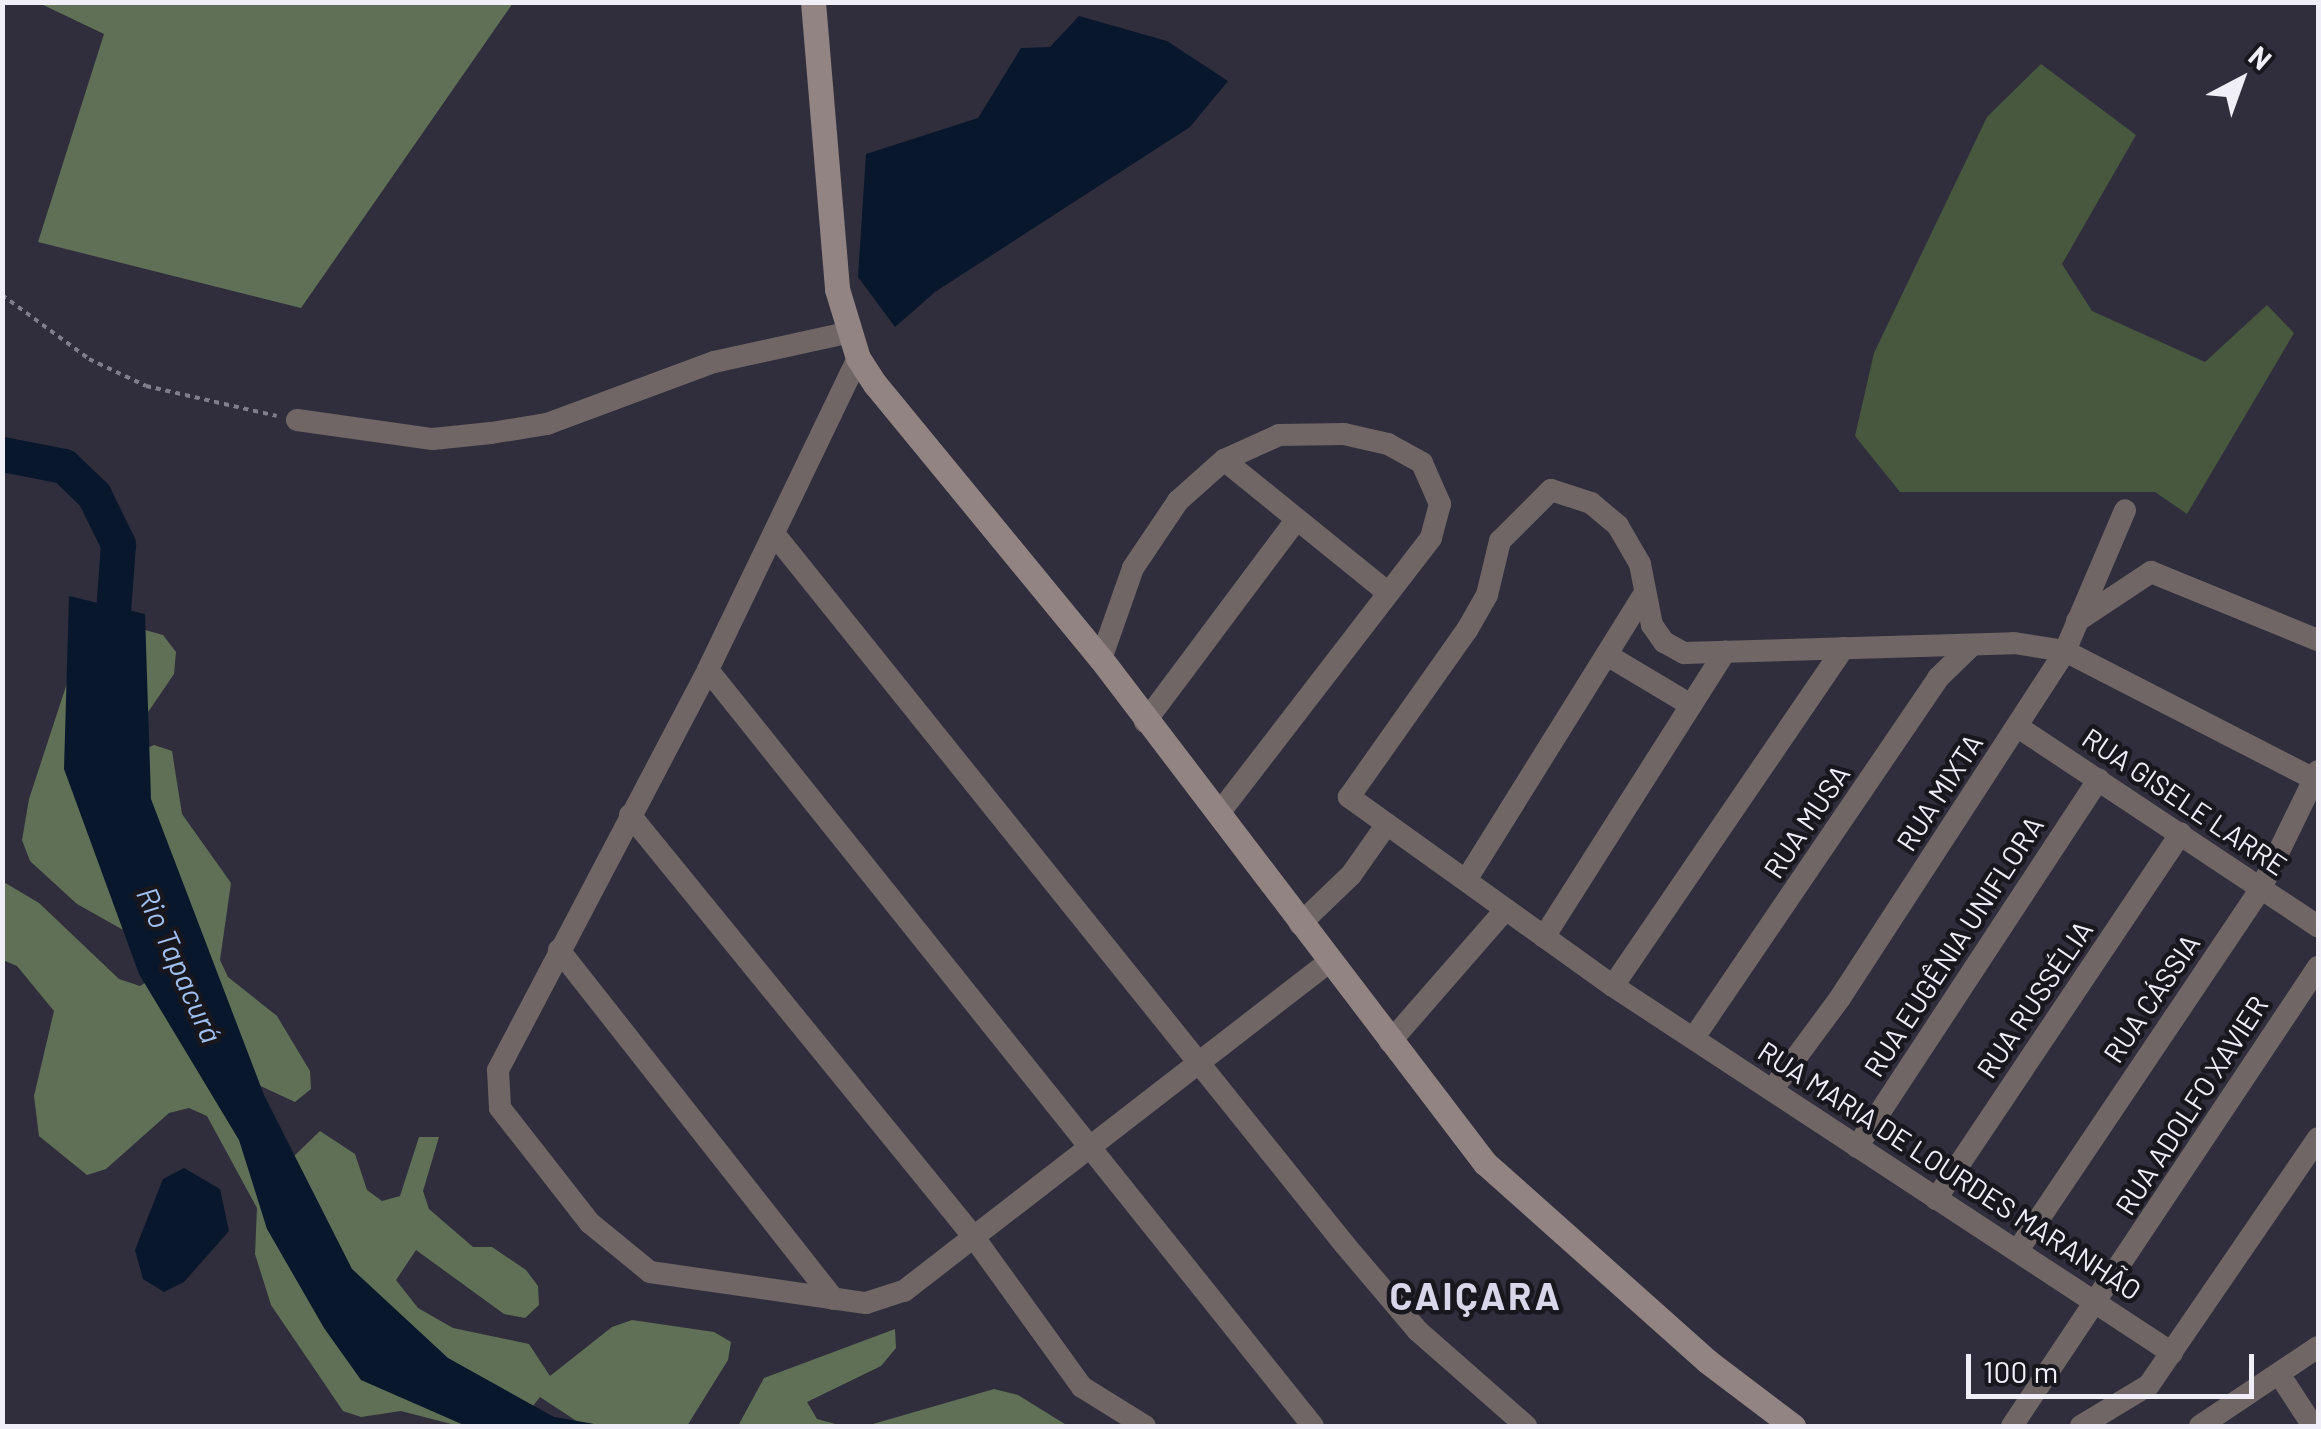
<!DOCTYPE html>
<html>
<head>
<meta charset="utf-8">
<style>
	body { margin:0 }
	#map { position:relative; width:2321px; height:1429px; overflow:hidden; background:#302e3c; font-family:Barlow,sans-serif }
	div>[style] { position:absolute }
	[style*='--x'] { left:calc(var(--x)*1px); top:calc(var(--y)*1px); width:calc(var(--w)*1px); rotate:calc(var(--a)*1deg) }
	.green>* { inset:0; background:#47583e }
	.forest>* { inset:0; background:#5f7056 }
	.water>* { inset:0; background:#09172c }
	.river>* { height:35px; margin:-17.5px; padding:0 17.5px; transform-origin:17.5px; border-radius:17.5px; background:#09172c }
	.path>* { height:4px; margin-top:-2px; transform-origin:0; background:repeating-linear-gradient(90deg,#7f7e8a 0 5px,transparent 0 10px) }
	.street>* { height:22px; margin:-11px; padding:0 11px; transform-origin:11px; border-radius:11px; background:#6f6665 }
	.secondary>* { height:25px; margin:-12.5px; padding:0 12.5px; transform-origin:12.5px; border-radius:12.5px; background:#928482 }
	span { translate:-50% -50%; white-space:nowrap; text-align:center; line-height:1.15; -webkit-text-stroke:9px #18171e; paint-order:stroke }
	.street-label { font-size:28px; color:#f0eff8 }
	.water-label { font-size:30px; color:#a0c0ef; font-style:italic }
	.district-label { font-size:38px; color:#d8d6e9; font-weight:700; letter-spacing:2.5px }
	.frame { position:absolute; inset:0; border:5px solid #f0eff8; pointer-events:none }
	.north { position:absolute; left:2191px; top:30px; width:100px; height:100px; -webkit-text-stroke:8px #18171e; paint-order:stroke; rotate:41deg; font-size:28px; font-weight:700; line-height:40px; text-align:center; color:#f0eff8 }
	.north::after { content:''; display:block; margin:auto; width:35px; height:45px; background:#f0eff8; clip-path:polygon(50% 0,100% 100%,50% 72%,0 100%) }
	.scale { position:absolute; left:1966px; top:1354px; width:288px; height:45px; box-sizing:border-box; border:5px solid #f0eff8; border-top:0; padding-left:12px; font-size:30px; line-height:35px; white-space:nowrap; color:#f0eff8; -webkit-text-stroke:8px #18171e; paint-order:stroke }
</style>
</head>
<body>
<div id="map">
	<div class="green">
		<div style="clip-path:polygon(2041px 64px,2136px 135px,2062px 264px,2092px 311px,2205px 362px,2267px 305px,2294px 333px,2187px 514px,2155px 492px,1900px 492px,1855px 436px,1874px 353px,1987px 117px)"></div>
	</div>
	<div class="forest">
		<div style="clip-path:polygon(39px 3px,513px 3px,301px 308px,38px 242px,104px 34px)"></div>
		<div style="clip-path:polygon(145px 630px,163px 635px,176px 652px,174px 674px,142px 721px,136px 753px,154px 745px,172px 751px,182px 814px,231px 883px,220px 960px,228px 977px,277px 1016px,310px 1071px,311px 1089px,295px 1102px,252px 1082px,292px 1158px,320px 1131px,355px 1154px,367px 1190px,382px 1201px,400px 1196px,419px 1137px,439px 1137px,423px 1191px,429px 1209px,473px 1247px,492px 1247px,526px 1270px,538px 1286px,539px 1305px,525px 1318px,504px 1314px,416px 1250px,396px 1280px,418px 1308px,453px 1328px,529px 1344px,550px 1376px,612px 1327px,632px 1320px,714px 1332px,731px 1342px,728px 1360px,687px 1426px,584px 1426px,540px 1397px,528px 1412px,540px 1426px,459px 1426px,401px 1411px,361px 1417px,343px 1411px,271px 1305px,255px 1254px,257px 1208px,207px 1116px,189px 1108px,169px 1113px,106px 1169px,87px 1175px,39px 1136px,34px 1096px,54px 1011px,17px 966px,3px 960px,2px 881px,39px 903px,119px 979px,140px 986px,156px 976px,134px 936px,77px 904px,30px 861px,22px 840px,29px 799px,69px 677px)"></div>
		<div style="clip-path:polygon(895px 1329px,896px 1348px,881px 1366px,807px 1402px,817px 1419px,843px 1426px,738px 1426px,764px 1378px)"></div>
		<div style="clip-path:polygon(994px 1389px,1018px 1395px,1068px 1426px,866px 1426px)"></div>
	</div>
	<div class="water">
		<div style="clip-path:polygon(1079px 16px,1167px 41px,1228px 81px,1190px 127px,935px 292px,895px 327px,858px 277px,866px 154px,978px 118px,1021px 48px,1050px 47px)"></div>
		<div style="clip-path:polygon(69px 596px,145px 614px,151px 799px,264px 1095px,352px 1269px,448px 1358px,554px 1417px,606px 1426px,466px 1426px,361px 1380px,324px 1328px,267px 1229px,239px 1140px,139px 974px,64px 769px)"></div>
		<div style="clip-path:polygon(184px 1168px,220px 1189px,229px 1231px,184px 1282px,164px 1292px,143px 1279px,135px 1250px,163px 1179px)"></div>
	</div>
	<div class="river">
		<div style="--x:2;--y:454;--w:63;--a:11"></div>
		<div style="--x:64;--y:466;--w:42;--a:44"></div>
		<div style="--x:94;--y:495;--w:55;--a:63.9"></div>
		<div style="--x:118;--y:544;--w:109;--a:94.2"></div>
	</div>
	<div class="path">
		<div style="--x:2;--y:295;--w:108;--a:36.3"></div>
		<div style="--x:89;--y:359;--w:63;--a:25.3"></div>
		<div style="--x:146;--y:386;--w:134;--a:12.9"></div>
	</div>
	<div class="street">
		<div style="--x:858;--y:358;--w:346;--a:115.7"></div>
		<div style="--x:708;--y:670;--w:452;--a:117.7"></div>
		<div style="--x:498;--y:1070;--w:38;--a:87"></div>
		<div style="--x:500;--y:1108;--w:146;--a:52"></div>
		<div style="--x:590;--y:1223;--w:77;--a:39.2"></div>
		<div style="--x:650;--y:1272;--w:218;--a:8.2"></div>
		<div style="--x:866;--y:1303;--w:40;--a:-18"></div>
		<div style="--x:904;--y:1291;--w:539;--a:-37.76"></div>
		<div style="--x:297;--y:420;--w:137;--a:8"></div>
		<div style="--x:433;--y:439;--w:58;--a:-5.9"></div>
		<div style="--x:491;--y:433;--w:57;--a:-9.1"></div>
		<div style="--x:547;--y:424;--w:178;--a:-20.4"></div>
		<div style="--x:714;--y:362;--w:139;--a:-12.4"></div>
		<div style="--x:1224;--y:460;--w:210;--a:39"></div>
		<div style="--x:775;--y:535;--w:910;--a:51.24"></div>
		<div style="--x:1345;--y:1245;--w:113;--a:49.7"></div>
		<div style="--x:1418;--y:1331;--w:144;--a:41.3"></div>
		<div style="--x:2077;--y:621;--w:89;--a:-33.5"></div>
		<div style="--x:2151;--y:572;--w:180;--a:22.2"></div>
		<div style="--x:1607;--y:655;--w:98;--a:30.8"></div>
		<div style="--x:1101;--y:659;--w:96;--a:-70.6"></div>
		<div style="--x:1133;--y:568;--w:81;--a:-56.1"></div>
		<div style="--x:1178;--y:501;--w:62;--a:-41.7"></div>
		<div style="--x:1224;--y:460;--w:60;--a:-24.4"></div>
		<div style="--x:1279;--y:435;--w:65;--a:-0.9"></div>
		<div style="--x:1344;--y:434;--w:45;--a:12.8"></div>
		<div style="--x:1388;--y:444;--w:39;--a:29"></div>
		<div style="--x:1422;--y:463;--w:45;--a:66.3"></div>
		<div style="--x:1440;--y:504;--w:35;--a:105"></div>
		<div style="--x:1431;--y:538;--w:349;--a:127.6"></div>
		<div style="--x:708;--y:670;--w:968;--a:51.33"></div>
		<div style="--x:1145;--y:722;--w:249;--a:-53.2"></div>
		<div style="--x:2018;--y:727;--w:360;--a:33.6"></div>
		<div style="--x:630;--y:815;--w:543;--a:50.83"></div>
		<div style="--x:973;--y:1236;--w:186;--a:54.2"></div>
		<div style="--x:1082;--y:1387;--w:74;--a:31.8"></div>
		<div style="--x:1468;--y:877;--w:330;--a:-58.1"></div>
		<div style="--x:1300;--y:924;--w:71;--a:-43.9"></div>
		<div style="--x:1351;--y:875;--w:62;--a:-54.8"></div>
		<div style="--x:1544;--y:937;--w:338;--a:-57.6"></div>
		<div style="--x:559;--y:950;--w:444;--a:51.8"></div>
		<div style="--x:1613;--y:986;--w:409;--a:-55.7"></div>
		<div style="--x:1695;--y:1036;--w:433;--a:-55.8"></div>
		<div style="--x:1938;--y:678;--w:47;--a:-44.1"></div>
		<div style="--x:1390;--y:1042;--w:176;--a:-48.9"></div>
		<div style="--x:1772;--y:1090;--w:114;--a:-53.5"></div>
		<div style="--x:1840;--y:998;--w:414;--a:-57"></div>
		<div style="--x:2065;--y:651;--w:153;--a:-66.9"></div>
		<div style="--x:1857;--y:1147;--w:440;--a:-56.7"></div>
		<div style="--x:1936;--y:1199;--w:440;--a:-56.2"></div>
		<div style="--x:2018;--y:1250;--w:436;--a:-56.1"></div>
		<div style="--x:2261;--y:888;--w:130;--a:-64"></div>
		<div style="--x:2172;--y:1353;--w:669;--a:-146.71"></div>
		<div style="--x:1613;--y:986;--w:325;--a:-144.4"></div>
		<div style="--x:1349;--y:797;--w:204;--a:-54.8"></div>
		<div style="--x:1467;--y:630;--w:40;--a:-60.3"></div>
		<div style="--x:1487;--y:595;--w:56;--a:-76.5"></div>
		<div style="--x:1500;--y:541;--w:72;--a:-45"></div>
		<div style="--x:1551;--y:490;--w:42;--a:18"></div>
		<div style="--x:1591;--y:503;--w:35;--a:40"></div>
		<div style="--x:1618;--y:526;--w:44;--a:59.9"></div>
		<div style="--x:1640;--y:564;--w:62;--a:78.9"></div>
		<div style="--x:1652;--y:625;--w:21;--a:55"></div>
		<div style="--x:1664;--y:642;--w:23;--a:29"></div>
		<div style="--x:1684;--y:653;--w:330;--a:-1.7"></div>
		<div style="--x:2014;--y:643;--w:52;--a:8.9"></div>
		<div style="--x:2065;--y:651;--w:280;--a:27.2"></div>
		<div style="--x:2279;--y:1374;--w:62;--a:56.8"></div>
		<div style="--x:2012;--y:1426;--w:552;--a:-56.31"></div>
		<div style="--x:2081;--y:1426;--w:79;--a:-31.1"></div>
		<div style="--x:2149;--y:1385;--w:299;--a:-55.6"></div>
		<div style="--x:2200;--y:1426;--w:142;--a:-33.8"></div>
	</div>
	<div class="secondary">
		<div style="--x:813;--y:2;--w:288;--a:85.2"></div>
		<div style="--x:837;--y:289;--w:72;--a:73.1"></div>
		<div style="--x:858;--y:358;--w:31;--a:57"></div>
		<div style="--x:875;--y:384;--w:356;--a:50.6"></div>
		<div style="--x:1101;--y:659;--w:634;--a:52.7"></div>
		<div style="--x:1485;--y:1163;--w:297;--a:41.7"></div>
		<div style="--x:1707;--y:1361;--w:108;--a:37.1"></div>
	</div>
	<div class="street-label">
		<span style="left:1939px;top:792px;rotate:-57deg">RUA MIXTA</span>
		<span style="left:2185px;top:801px;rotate:34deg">RUA GISELE LARRE</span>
		<span style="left:1806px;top:821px;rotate:-56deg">RUA MUSA</span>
		<span style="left:1953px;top:946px;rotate:-57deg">RUA EUGÊNIA UNIFLORA</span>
		<span style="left:2151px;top:998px;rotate:-56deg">RUA CÁSSIA</span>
		<span style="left:2034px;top:999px;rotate:-56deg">RUA RUSSÉLIA</span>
		<span style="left:2191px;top:1105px;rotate:-57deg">RUA ADOLFO XAVIER</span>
		<span style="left:1950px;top:1170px;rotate:33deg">RUA MARIA DE LOURDES MARANHÃO</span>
	</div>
	<div class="water-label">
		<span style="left:180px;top:964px;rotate:66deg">Rio Tapacurá</span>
	</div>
	<div class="district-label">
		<span style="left:1476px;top:1296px">CAIÇARA</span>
	</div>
	<div class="frame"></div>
	<div class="north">N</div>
	<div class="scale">100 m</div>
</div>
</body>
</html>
